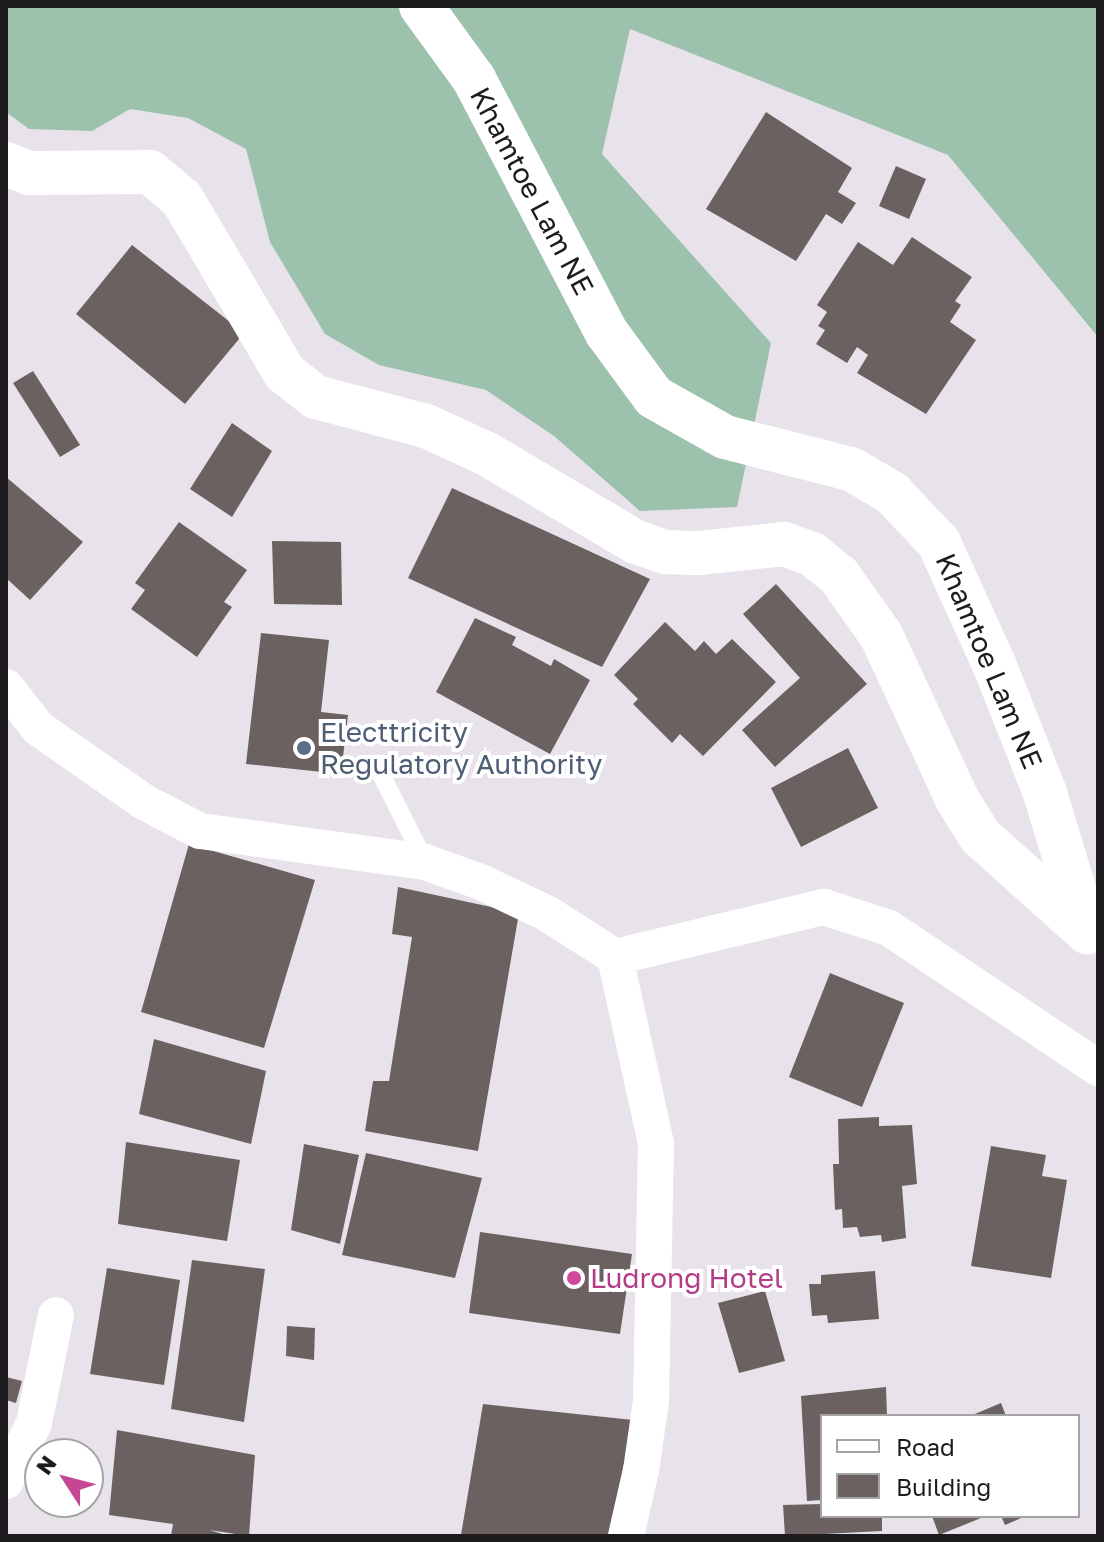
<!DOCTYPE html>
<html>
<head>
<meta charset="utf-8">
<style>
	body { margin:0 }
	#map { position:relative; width:1104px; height:1542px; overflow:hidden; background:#e8e3eb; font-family:"Golos Text",sans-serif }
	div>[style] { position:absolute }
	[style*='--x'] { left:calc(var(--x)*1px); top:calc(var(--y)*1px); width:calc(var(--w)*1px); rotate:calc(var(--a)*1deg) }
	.forest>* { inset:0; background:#9cc1ac }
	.building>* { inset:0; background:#6b6160 }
	.lane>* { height:18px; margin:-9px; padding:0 9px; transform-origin:9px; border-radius:9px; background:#fff }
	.street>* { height:36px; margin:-18px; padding:0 18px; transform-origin:18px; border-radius:18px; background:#fff }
	.secondary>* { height:44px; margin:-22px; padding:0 22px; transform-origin:22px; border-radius:22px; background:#fff }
	.dots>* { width:22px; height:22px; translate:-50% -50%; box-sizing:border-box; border:4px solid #fff; border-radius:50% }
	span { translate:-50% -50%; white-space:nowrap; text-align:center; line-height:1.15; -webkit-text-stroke:8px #fff; paint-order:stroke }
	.street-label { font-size:28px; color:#1d1b1e }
	.service-label { font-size:28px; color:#4e5e75 }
	.left { translate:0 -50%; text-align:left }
	.hotel-label { font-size:28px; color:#b23c85 }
	.frame { position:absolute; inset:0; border:8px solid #1d1b1e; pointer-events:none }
	.legend { position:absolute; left:820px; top:1414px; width:260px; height:104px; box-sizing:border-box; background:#fff; border:2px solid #a5a4a5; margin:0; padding:10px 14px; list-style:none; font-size:24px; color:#1d1b1e }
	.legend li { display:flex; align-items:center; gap:16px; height:40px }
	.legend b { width:40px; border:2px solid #a5a4a5 }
	.north { position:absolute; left:24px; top:1438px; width:80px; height:80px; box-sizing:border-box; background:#fff; border:2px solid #a5a4a5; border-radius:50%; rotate:306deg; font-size:22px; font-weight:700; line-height:32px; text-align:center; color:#1d1b1e }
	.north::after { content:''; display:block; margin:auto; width:28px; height:36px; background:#c54692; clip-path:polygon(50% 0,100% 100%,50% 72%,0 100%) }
</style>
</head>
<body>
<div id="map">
	<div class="forest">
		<div style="clip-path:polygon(6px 6px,1098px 6px,1098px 337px,948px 155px,630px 29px,602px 154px,771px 343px,737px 507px,640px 511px,554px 436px,486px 390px,379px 365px,325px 334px,270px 242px,246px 149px,188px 118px,130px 109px,92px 131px,29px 129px,6px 112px)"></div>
	</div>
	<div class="building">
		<div style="clip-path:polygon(766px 112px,852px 168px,838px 192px,856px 203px,842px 224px,826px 214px,796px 261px,706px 209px)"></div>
		<div style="clip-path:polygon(896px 166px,926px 179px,909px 219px,879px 206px)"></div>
		<div style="clip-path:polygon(912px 237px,972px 277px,955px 301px,961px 305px,950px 322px,976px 340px,926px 414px,857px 373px,868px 355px,857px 347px,847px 363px,816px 344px,825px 330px,818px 326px,827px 312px,817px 305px,858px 242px,893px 265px)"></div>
		<div style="clip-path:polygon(132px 245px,244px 333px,185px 404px,76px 314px)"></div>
		<div style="clip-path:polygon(33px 371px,80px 445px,60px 457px,13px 383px)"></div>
		<div style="clip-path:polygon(232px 423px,272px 451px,232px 517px,190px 489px)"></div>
		<div style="clip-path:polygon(6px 477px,83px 542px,30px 600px,6px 578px)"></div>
		<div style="clip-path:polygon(452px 488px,650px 579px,602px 667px,408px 578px)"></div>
		<div style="clip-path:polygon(179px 522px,247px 570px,224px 602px,232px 607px,197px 657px,131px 609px,145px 590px,135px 583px)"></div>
		<div style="clip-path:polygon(272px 541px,341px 542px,342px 605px,274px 604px)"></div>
		<div style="clip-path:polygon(776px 584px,867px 684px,775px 767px,742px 730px,800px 678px,743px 614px)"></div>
		<div style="clip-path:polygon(475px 618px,516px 637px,512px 645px,551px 666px,554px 659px,590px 680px,550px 754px,436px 692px)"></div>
		<div style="clip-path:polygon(665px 622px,695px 651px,704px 641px,716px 654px,732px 639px,776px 682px,703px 756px,680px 734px,672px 743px,633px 704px,638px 699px,614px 675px)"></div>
		<div style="clip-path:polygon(261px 633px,329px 640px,321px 712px,348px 715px,341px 774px,246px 764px)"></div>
		<div style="clip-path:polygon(848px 748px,878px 808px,801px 847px,771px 788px)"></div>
		<div style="clip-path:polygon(189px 844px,315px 880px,264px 1048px,141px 1012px)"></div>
		<div style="clip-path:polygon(398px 887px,519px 913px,478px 1151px,365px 1131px,373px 1081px,389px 1081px,412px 937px,392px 934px)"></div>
		<div style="clip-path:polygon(830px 973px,904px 1003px,862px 1107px,789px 1077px)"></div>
		<div style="clip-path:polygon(154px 1039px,266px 1071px,251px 1144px,139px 1114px)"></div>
		<div style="clip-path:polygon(879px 1117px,879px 1126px,912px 1125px,917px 1184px,902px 1186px,906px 1238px,882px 1242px,881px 1235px,860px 1237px,857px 1227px,843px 1228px,842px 1209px,835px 1210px,833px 1164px,839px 1164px,838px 1119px)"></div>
		<div style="clip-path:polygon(126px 1142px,240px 1160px,227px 1241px,118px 1224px)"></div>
		<div style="clip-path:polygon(304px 1144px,359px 1155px,340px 1244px,291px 1230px)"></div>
		<div style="clip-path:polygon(991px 1146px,1046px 1155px,1042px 1176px,1067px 1180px,1051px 1278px,971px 1266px)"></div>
		<div style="clip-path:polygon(366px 1153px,482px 1178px,455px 1278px,342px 1255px)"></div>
		<div style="clip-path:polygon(480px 1232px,632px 1254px,620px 1334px,469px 1313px)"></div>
		<div style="clip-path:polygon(192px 1260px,265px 1269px,244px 1422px,171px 1409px)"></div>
		<div style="clip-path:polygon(107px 1268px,180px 1280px,164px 1385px,90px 1374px)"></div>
		<div style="clip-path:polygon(875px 1271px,879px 1319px,828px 1323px,827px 1315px,812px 1316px,809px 1284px,821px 1284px,821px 1275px)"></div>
		<div style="clip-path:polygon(765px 1291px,785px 1361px,739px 1373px,718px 1303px)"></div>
		<div style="clip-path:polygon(287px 1326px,315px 1328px,314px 1360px,286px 1356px)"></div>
		<div style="clip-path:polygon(6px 1377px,22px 1381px,16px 1403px,6px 1400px)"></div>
		<div style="clip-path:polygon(886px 1387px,887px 1416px,822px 1416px,822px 1500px,807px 1501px,801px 1396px)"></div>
		<div style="clip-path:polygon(1001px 1403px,1006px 1416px,970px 1416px)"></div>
		<div style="clip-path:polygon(483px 1404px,633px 1420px,611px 1536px,461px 1535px)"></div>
		<div style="clip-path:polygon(117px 1430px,255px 1455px,249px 1536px,209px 1530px,230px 1536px,171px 1536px,173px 1524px,109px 1515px)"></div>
		<div style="clip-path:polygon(822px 1504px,822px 1516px,882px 1516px,882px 1531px,785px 1536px,783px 1505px)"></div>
		<div style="clip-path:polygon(932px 1516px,986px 1516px,939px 1535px)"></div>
		<div style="clip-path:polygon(1001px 1516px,1026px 1516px,1005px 1525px)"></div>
	</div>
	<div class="lane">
		<div style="--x:382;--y:776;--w:96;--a:63.4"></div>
	</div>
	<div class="street">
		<div style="--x:6;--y:687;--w:52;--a:52"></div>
		<div style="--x:38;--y:728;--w:129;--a:34.9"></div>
		<div style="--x:144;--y:802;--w:63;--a:27.4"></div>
		<div style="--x:200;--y:831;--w:227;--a:7.8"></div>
		<div style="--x:425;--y:862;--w:59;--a:19.7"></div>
		<div style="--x:481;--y:882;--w:74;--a:25.5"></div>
		<div style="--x:548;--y:914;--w:80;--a:32.7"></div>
		<div style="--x:615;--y:957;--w:190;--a:77.6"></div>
		<div style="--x:656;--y:1143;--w:258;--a:91.1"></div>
		<div style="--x:651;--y:1401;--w:70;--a:98.2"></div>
		<div style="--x:641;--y:1470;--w:68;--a:102.8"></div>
		<div style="--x:615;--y:957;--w:215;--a:-13.5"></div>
		<div style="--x:824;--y:907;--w:68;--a:17.9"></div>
		<div style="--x:889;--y:928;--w:252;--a:33.8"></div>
		<div style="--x:6;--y:1481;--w:64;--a:-64.2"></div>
		<div style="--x:34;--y:1423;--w:110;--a:-78.5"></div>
	</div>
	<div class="secondary">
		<div style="--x:421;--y:6;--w:90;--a:54"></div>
		<div style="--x:474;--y:79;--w:287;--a:62.4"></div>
		<div style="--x:607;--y:333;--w:79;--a:53.7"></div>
		<div style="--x:654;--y:397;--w:81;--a:29.4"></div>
		<div style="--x:725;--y:437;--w:130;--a:14.3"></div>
		<div style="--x:851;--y:469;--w:48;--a:30.3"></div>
		<div style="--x:892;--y:493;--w:69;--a:46.8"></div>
		<div style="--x:939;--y:543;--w:133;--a:65.6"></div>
		<div style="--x:994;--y:664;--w:139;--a:68.4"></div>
		<div style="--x:1045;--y:793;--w:145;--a:73.2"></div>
		<div style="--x:6;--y:164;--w:25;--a:21"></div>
		<div style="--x:29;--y:173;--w:121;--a:-0.5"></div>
		<div style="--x:150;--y:172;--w:42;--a:40.2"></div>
		<div style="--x:182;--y:199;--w:202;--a:59.4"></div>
		<div style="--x:285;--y:373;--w:39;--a:38"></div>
		<div style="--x:316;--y:397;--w:114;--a:14.8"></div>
		<div style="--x:426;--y:426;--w:67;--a:24.7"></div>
		<div style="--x:487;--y:454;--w:173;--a:30.6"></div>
		<div style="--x:636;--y:542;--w:31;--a:19"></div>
		<div style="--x:665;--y:552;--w:34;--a:2"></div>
		<div style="--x:699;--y:553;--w:85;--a:-6"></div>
		<div style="--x:784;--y:544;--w:30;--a:20"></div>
		<div style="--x:812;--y:554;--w:35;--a:39"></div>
		<div style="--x:839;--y:576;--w:72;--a:54.6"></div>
		<div style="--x:881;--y:635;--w:181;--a:65.1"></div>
		<div style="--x:957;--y:799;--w:44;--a:58.1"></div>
		<div style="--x:980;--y:836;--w:144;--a:41.9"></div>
	</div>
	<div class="dots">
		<div style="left:304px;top:748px;background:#5c6f8a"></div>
		<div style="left:574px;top:1278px;background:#d1479c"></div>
	</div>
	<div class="street-label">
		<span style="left:532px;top:191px;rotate:62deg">Khamtoe Lam NE</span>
		<span style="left:989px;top:661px;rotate:67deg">Khamtoe Lam NE</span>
	</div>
	<div class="service-label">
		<span class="left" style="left:320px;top:748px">Electtricity<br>Regulatory Authority</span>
	</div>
	<div class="hotel-label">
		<span class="left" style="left:590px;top:1278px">Ludrong Hotel</span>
	</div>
	<div class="frame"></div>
	<ul class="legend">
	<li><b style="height:10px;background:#fff"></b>Road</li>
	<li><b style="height:22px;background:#6b6160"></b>Building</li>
	</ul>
	<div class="north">N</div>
</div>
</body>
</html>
